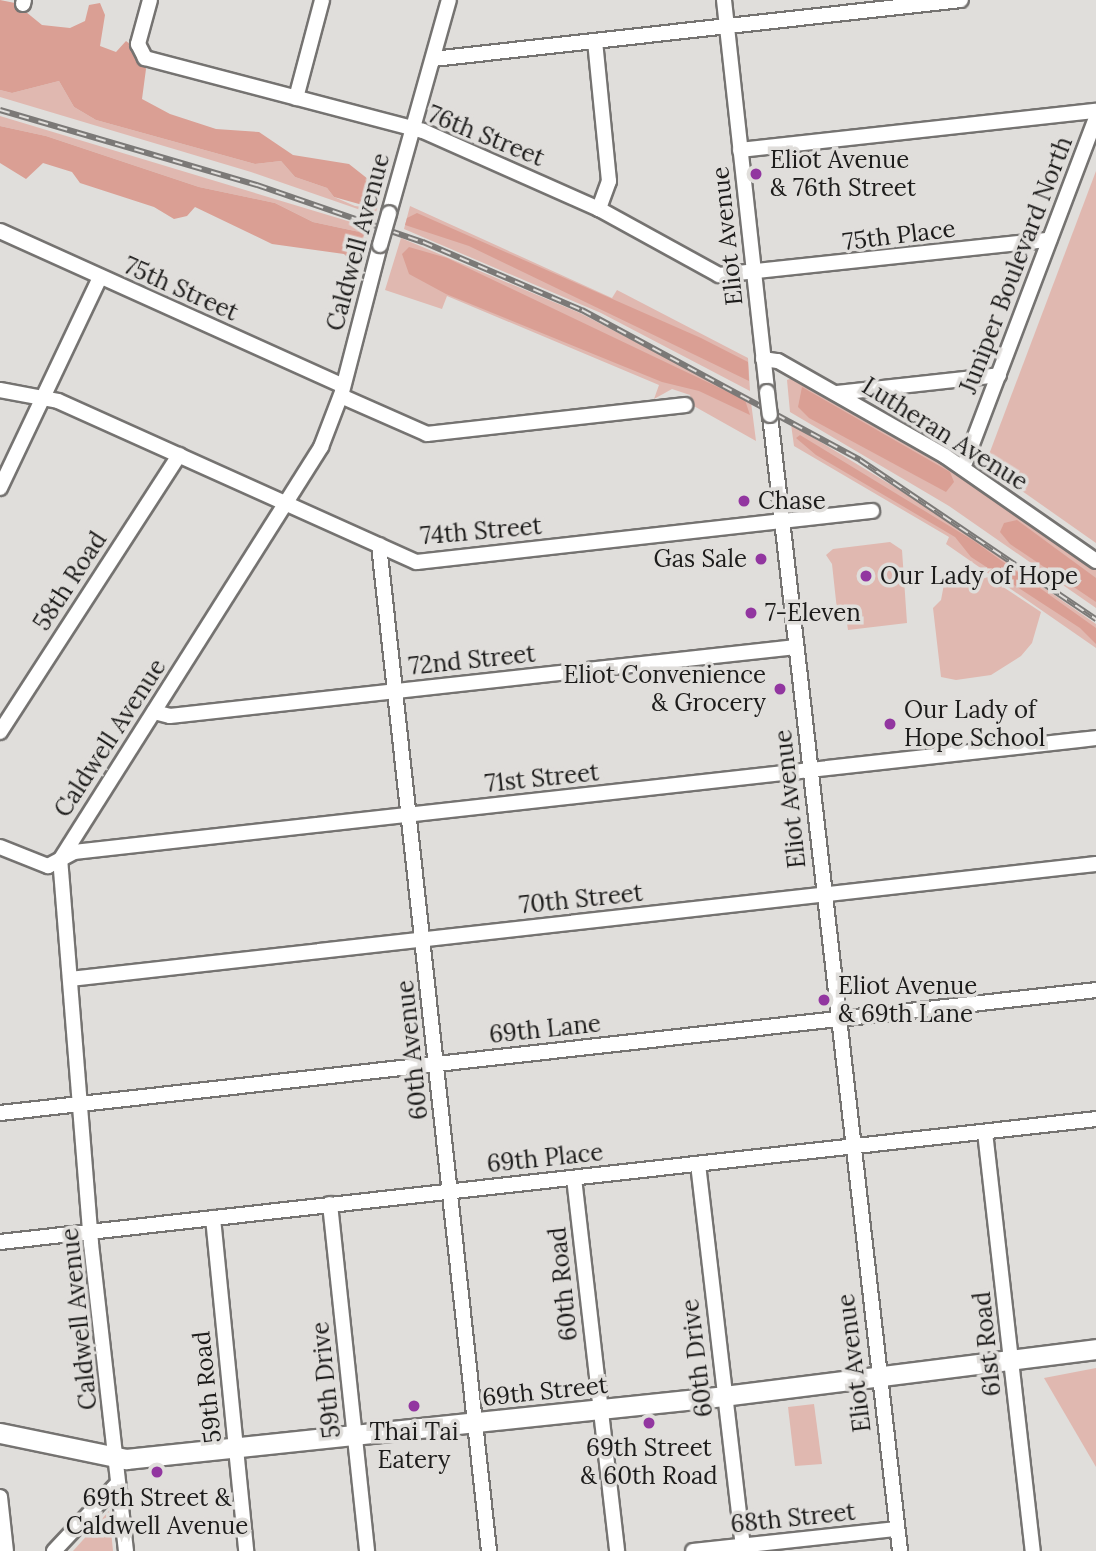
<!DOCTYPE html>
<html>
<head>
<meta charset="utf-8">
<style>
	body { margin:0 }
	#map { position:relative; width:1096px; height:1551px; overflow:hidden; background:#e0dedb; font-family:Lora,serif }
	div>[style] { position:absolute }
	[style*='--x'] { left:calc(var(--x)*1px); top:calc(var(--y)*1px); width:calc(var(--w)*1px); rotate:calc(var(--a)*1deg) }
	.green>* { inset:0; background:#e0b8b0 }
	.forest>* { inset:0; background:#da9f94 }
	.roads { filter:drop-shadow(2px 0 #757371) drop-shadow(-2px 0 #757371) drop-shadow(0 2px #757371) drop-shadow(0 -2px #757371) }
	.minor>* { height:14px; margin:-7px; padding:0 7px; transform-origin:7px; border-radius:7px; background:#fff }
	.major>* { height:19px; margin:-9.5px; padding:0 9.5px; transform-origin:9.5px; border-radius:9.5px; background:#fff }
	.rail>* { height:6px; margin-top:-3px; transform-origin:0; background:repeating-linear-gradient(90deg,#e0dedb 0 10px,#7b7977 0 20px); box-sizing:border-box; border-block:2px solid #7b7977 }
	.bridges { filter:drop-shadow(2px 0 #757371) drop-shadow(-2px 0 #757371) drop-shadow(0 2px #757371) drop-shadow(0 -2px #757371) }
	.minor-bridge>* { height:14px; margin:-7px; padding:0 7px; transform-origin:7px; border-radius:7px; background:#fff }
	.dots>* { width:19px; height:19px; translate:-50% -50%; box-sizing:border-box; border:4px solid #e0dedb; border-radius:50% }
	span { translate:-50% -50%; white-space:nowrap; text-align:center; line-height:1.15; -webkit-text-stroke:7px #e0dedb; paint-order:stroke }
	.street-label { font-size:24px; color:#1d1c1b }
	.poi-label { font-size:24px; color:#1d1c1b }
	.left { translate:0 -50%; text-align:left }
	.right { translate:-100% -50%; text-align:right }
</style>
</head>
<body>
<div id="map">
	<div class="green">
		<div style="clip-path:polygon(59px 81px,74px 107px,96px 120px,255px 164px,281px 161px,295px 177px,327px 188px,334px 197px,355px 206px,377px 209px,375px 215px,251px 172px,0 97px,0 90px,12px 93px)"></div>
		<div style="clip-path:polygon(0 116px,371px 228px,369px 234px,313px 222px,275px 203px,199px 187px,46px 136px,0 126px)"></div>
		<div style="clip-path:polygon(1096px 171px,1096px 543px,985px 465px)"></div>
		<div style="clip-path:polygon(410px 206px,612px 298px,617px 290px,748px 358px,750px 391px,601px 313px,404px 229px)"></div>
		<div style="clip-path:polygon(401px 238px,580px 313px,751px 402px,756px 441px,692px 405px,690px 395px,672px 389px,654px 399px,659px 385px,447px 296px,442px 309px,385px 290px)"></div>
		<div style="clip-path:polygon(792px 378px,927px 454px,1079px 557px,1096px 570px,1096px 608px,949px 506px,790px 412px,787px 380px)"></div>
		<div style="clip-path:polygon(791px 424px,934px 511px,1096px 624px,1096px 648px,946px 544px,949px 537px,794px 446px)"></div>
		<div style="clip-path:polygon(890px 542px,902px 550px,907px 623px,848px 630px,846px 617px,837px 610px,832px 564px,826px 555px,833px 549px)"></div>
		<div style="clip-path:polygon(954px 573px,979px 580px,988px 577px,1041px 612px,1032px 643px,1021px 656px,991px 675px,956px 680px,941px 677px,933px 608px,941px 600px,945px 579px)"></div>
		<div style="clip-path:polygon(1096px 1368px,1096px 1467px,1044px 1378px)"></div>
		<div style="clip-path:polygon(814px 1404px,822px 1464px,795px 1466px,788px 1407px)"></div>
		<div style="clip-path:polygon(109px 1511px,113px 1551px,73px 1551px)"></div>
	</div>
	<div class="forest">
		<div style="clip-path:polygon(0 0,15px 3px,42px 25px,70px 28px,85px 21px,89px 5px,100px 3px,105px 15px,100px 46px,116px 52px,126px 41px,142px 53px,146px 69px,142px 99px,170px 114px,216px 129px,259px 132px,293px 155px,349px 164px,373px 183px,385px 175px,377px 209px,334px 197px,327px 188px,295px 177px,281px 161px,255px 164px,96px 120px,74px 107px,59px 81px,12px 93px,0 90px)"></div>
		<div style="clip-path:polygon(0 126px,46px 136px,199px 187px,275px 203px,313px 222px,369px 234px,363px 258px,358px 268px,344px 254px,272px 244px,195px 207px,187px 216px,174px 219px,154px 207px,80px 183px,72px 172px,43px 163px,26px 179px,0 163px)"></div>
		<div style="clip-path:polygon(417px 213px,701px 338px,748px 362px,749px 381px,469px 246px,405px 225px,407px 218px)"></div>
		<div style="clip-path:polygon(409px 247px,447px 258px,745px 400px,750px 415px,699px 391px,662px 382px,446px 294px,409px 274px,402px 254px)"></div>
		<div style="clip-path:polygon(802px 387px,950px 472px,954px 482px,946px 492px,809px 418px,798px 407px)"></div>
		<div style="clip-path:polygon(800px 435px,974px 541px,1096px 628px,1096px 644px,1080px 628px,971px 557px,955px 537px,816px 455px,796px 438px)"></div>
		<div style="clip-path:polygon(1017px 520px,1096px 578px,1096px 602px,1010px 544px,1000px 532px,1004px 523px)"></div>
	</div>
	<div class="roads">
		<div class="minor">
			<div style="--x:150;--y:0;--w:46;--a:105.3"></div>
			<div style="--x:138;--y:44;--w:16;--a:63"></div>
			<div style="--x:145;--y:58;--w:287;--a:14.7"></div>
			<div style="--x:423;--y:131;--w:193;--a:23.9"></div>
			<div style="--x:599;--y:209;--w:137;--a:28.8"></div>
			<div style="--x:719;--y:275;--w:332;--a:-6.1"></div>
			<div style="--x:724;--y:0;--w:394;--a:83.7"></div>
			<div style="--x:23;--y:4;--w:4;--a:-76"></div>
			<div style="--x:595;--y:41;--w:141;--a:84.3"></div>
			<div style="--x:609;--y:181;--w:30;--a:110"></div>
			<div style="--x:433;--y:59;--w:531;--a:-6.38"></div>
			<div style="--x:296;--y:98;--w:101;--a:-75.1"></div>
			<div style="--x:740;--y:150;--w:358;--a:-6.3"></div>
			<div style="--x:389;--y:213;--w:221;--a:-74.3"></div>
			<div style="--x:0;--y:231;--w:376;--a:24.3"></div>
			<div style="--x:763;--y:359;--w:15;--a:8"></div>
			<div style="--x:778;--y:361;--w:192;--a:29.6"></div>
			<div style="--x:945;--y:456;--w:184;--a:34.8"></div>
			<div style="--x:0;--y:390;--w:59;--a:10.7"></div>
			<div style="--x:58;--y:401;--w:393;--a:24.2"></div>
			<div style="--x:417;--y:562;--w:458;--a:-6.4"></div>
			<div style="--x:837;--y:393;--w:163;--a:-6.3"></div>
			<div style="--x:341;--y:396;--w:94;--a:23.8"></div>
			<div style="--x:427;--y:434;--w:260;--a:-6.4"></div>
			<div style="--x:770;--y:415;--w:1143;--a:83.47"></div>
			<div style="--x:963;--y:468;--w:375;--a:-69.2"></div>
			<div style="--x:0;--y:488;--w:233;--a:-64.6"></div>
			<div style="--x:379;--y:545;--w:1012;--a:83.76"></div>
			<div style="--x:154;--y:712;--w:16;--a:14"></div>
			<div style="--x:170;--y:716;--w:630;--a:-6.29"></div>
			<div style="--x:0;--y:732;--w:330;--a:-57.1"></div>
			<div style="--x:0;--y:847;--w:52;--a:21.6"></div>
			<div style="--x:48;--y:866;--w:30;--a:-28"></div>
			<div style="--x:74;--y:852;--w:1028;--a:-6.36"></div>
			<div style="--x:70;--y:979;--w:1032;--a:-6.4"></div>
			<div style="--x:0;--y:1113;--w:1103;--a:-6.4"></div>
			<div style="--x:985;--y:1132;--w:422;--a:83.5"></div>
			<div style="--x:698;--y:1164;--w:385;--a:83.3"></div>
			<div style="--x:574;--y:1178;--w:375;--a:83.4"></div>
			<div style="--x:330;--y:1204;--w:349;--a:83.9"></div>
			<div style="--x:213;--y:1218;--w:335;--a:84.3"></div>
			<div style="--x:0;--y:1242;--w:1103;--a:-6.4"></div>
			<div style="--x:0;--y:1497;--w:54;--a:83.7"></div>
			<div style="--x:54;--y:1551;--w:92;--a:-46.8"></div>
			<div style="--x:126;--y:1551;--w:310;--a:-96.5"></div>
			<div style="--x:91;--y:1243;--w:384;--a:-94.6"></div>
			<div style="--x:60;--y:860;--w:489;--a:-57.7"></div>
			<div style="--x:321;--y:447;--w:59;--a:-69.1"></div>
			<div style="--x:342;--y:392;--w:152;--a:-75.5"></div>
			<div style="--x:693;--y:1551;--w:205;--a:-6.2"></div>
		</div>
		<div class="major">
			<div style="--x:0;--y:1433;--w:129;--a:11.7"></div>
			<div style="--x:126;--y:1459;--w:601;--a:-6.01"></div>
			<div style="--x:724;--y:1396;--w:375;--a:-7.2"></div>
		</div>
	</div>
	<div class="rail">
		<div style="--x:0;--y:110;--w:268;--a:16.3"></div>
		<div style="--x:257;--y:185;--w:176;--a:19"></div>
		<div style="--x:423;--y:242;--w:173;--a:23.2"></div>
		<div style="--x:582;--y:310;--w:316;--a:28.3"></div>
		<div style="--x:860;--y:460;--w:285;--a:34"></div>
	</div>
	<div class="bridges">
		<div class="minor-bridge">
			<div style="--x:380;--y:245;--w:33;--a:-74"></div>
			<div style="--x:767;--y:392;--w:23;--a:83"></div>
		</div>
	</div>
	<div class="dots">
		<div style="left:756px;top:174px;background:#9236a0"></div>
		<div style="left:744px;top:501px;background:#9236a0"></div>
		<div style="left:761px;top:559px;background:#9236a0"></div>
		<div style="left:866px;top:576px;background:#9236a0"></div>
		<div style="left:751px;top:613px;background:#9236a0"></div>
		<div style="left:780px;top:689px;background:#9236a0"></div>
		<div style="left:890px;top:724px;background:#9236a0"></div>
		<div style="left:824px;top:1000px;background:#9236a0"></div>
		<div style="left:414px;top:1406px;background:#9236a0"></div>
		<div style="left:649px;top:1423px;background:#9236a0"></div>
		<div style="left:157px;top:1472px;background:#9236a0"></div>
	</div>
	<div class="street-label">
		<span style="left:486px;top:136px;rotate:22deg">76th Street</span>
		<span style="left:899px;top:235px;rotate:-7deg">75th Place</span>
		<span style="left:727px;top:236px;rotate:-96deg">Eliot Avenue</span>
		<span style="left:358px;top:242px;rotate:-75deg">Caldwell Avenue</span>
		<span style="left:1016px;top:265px;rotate:-69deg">Juniper Boulevard North</span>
		<span style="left:181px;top:289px;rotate:24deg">75th Street</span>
		<span style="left:945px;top:434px;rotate:32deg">Lutheran Avenue</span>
		<span style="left:481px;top:531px;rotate:-5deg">74th Street</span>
		<span style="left:70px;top:581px;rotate:-57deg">58th Road</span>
		<span style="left:472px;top:660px;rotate:-6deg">72nd Street</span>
		<span style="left:110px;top:738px;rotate:-57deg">Caldwell Avenue</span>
		<span style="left:542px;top:778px;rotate:-6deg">71st Street</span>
		<span style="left:790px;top:799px;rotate:-96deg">Eliot Avenue</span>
		<span style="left:581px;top:899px;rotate:-6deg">70th Street</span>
		<span style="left:545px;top:1029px;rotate:-6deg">69th Lane</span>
		<span style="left:412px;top:1050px;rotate:-96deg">60th Avenue</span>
		<span style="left:545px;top:1158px;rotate:-6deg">69th Place</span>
		<span style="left:563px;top:1284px;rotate:-96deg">60th Road</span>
		<span style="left:79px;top:1319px;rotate:-96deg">Caldwell Avenue</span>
		<span style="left:987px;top:1344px;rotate:-96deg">61st Road</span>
		<span style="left:697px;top:1358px;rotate:-97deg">60th Drive</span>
		<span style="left:854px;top:1363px;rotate:-97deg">Eliot Avenue</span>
		<span style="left:326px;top:1380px;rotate:-96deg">59th Drive</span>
		<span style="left:207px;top:1387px;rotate:-96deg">59th Road</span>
		<span style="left:545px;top:1391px;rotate:-6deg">69th Street</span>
		<span style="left:793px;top:1518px;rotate:-6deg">68th Street</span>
	</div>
	<div class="poi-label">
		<span class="left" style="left:770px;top:174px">Eliot Avenue<br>&amp; 76th Street</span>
		<span class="left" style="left:758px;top:501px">Chase</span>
		<span class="right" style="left:747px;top:559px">Gas Sale</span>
		<span class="left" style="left:880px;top:576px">Our Lady of Hope</span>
		<span class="left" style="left:765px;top:613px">7-Eleven</span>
		<span class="right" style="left:766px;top:689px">Eliot Convenience<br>&amp; Grocery</span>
		<span class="left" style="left:904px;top:724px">Our Lady of<br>Hope School</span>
		<span class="left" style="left:838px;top:1000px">Eliot Avenue<br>&amp; 69th Lane</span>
		<span style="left:414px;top:1446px">Thai Tai<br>Eatery</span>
		<span style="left:649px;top:1462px">69th Street<br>&amp; 60th Road</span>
		<span style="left:157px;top:1512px">69th Street &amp;<br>Caldwell Avenue</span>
	</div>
</div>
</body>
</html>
